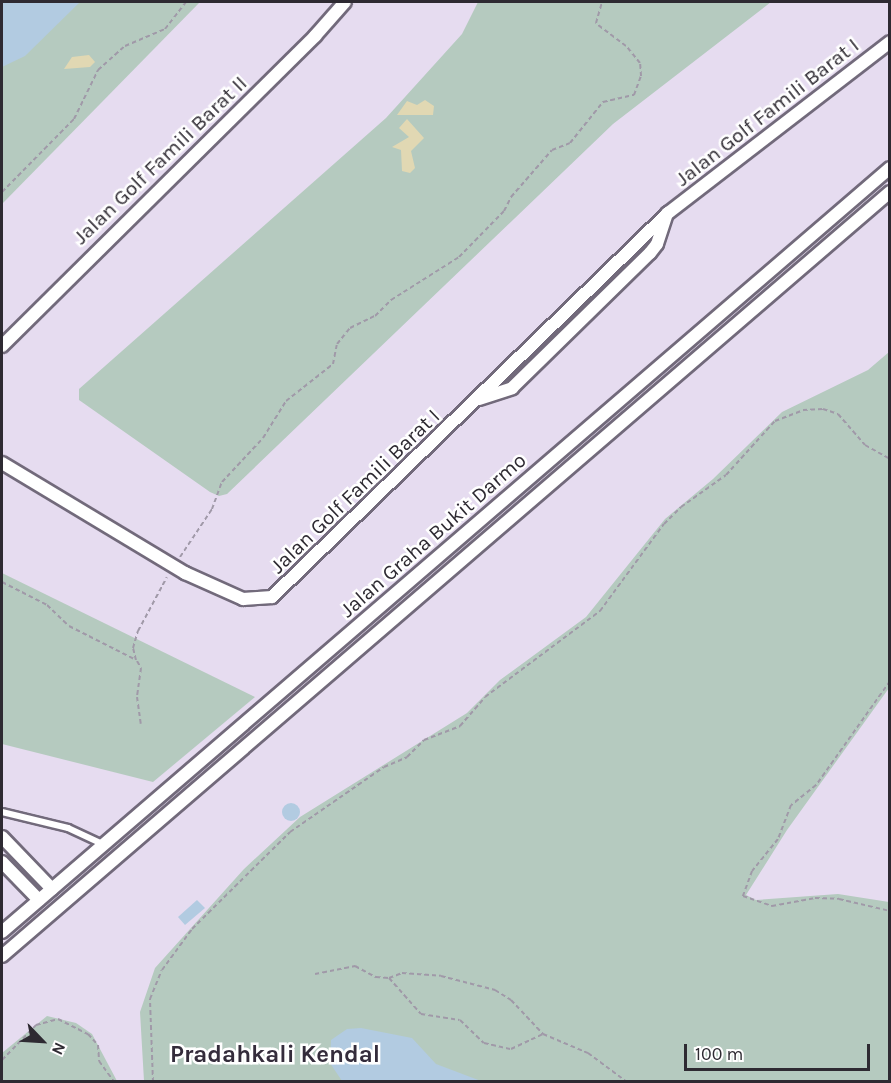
<!DOCTYPE html>
<html>
<head>
<meta charset="utf-8">
<style>
	body { margin:0 }
	#map { position:relative; width:891px; height:1083px; overflow:hidden; background:#e6dcf0; font-family:Karla,sans-serif }
	div>[style] { position:absolute }
	[style*='--x'] { left:calc(var(--x)*1px); top:calc(var(--y)*1px); width:calc(var(--w)*1px); rotate:calc(var(--a)*1deg) }
	.green>* { inset:0; background:#b5cabf }
	.sand>* { inset:0; background:#e1d8b3 }
	.water>* { inset:0; background:#b2cbe1 }
	.round { border-radius:50% }
	.path>* { height:2px; margin-top:-1px; transform-origin:0; background:repeating-linear-gradient(90deg,#a099a8 0 4.5px,transparent 0 7.5px) }
	.roads { filter:drop-shadow(2px 0 #726a7b) drop-shadow(-2px 0 #726a7b) drop-shadow(0 2px #726a7b) drop-shadow(0 -2px #726a7b) }
	.lane>* { height:6px; margin:-3px; padding:0 3px; transform-origin:3px; border-radius:3px; background:#fff }
	.street>* { height:12px; margin:-6px; padding:0 6px; transform-origin:6px; border-radius:6px; background:#fff }
	span { translate:-50% -50%; white-space:nowrap; text-align:center; line-height:1.15; -webkit-text-stroke:5px #fff; paint-order:stroke }
	.street-label { font-size:21px; color:#2e2a32 }
	.quarter-label { font-size:24px; color:#342c3b; font-weight:700 }
	.frame { position:absolute; inset:0; border:3px solid #2e2a32; pointer-events:none }
	.north { position:absolute; left:12px; top:1011px; width:60px; height:60px; -webkit-text-stroke:4px #fff; paint-order:stroke; rotate:115deg; font-size:16px; font-weight:700; line-height:24px; text-align:center; color:#2e2a32 }
	.north::after { content:''; display:block; margin:auto; width:21px; height:27px; background:#2e2a32; clip-path:polygon(50% 0,100% 100%,50% 72%,0 100%) }
	.scale { position:absolute; left:684px; top:1044px; width:186px; height:27px; box-sizing:border-box; border:3px solid #2e2a32; border-top:0; padding-left:8px; font-size:18px; line-height:21px; white-space:nowrap; color:#2e2a32; -webkit-text-stroke:4px #fff; paint-order:stroke }
</style>
</head>
<body>
<div id="map">
	<div class="green">
		<div style="clip-path:polygon(2px 2px,200px 2px,2px 204px)"></div>
		<div style="clip-path:polygon(478px 2px,771px 2px,613px 124px,227px 494px,219px 496px,210px 492px,79px 400px,79px 389px,386px 118px,462px 34px)"></div>
		<div style="clip-path:polygon(889px 352px,889px 688px,787px 830px,746px 895px,756px 900px,838px 894px,889px 902px,889px 1081px,144px 1081px,140px 1012px,155px 968px,244px 869px,300px 817px,467px 713px,500px 680px,586px 617px,665px 519px,713px 479px,782px 412px,868px 370px)"></div>
		<div style="clip-path:polygon(2px 573px,255px 697px,153px 782px,2px 744px)"></div>
		<div style="clip-path:polygon(47px 1016px,76px 1023px,92px 1034px,117px 1081px,2px 1081px,2px 1053px)"></div>
	</div>
	<div class="sand">
		<div style="clip-path:polygon(89px 55px,95px 62px,90px 67px,64px 69px,72px 57px)"></div>
		<div style="clip-path:polygon(425px 100px,434px 106px,433px 115px,397px 115px,407px 101px,417px 105px)"></div>
		<div style="clip-path:polygon(407px 119px,424px 138px,411px 151px,415px 168px,410px 173px,402px 171px,401px 150px,392px 147px,409px 137px,399px 128px)"></div>
	</div>
	<div class="water">
		<div style="clip-path:polygon(2px 2px,80px 2px,25px 56px,2px 67px)"></div>
		<div class="round" style="left:282px;top:803px;width:18px;height:18px"></div>
		<div style="clip-path:polygon(197px 900px,205px 908px,185px 925px,178px 917px)"></div>
		<div style="clip-path:polygon(361px 1028px,412px 1038px,436px 1064px,481px 1081px,342px 1081px,330px 1063px,331px 1040px,347px 1029px)"></div>
	</div>
	<div class="path">
		<div style="--x:2;--y:192;--w:103;--a:-45.4"></div>
		<div style="--x:74;--y:119;--w:55;--a:-63.9"></div>
		<div style="--x:98;--y:70;--w:36;--a:-42"></div>
		<div style="--x:125;--y:46;--w:43;--a:-23"></div>
		<div style="--x:165;--y:29;--w:34;--a:-52"></div>
		<div style="--x:180;--y:557;--w:58;--a:-56.3"></div>
		<div style="--x:212;--y:509;--w:29;--a:-70"></div>
		<div style="--x:222;--y:482;--w:60;--a:-47"></div>
		<div style="--x:263;--y:438;--w:44;--a:-58.1"></div>
		<div style="--x:286;--y:401;--w:60;--a:-38.2"></div>
		<div style="--x:333;--y:364;--w:20;--a:-79"></div>
		<div style="--x:337;--y:344;--w:21;--a:-51"></div>
		<div style="--x:350;--y:328;--w:28;--a:-26"></div>
		<div style="--x:375;--y:316;--w:23;--a:-45"></div>
		<div style="--x:391;--y:300;--w:80;--a:-32.3"></div>
		<div style="--x:459;--y:257;--w:64;--a:-45.6"></div>
		<div style="--x:504;--y:211;--w:16;--a:-63"></div>
		<div style="--x:511;--y:197;--w:62;--a:-48.9"></div>
		<div style="--x:552;--y:150;--w:19;--a:-21"></div>
		<div style="--x:570;--y:143;--w:53;--a:-51.2"></div>
		<div style="--x:603;--y:102;--w:32;--a:-13"></div>
		<div style="--x:634;--y:95;--w:20;--a:-70"></div>
		<div style="--x:641;--y:76;--w:13;--a:-94"></div>
		<div style="--x:640;--y:63;--w:22;--a:-129"></div>
		<div style="--x:626;--y:46;--w:38;--a:-143"></div>
		<div style="--x:596;--y:23;--w:22;--a:-74"></div>
		<div style="--x:2;--y:582;--w:51;--a:27.1"></div>
		<div style="--x:47;--y:605;--w:30;--a:44"></div>
		<div style="--x:69;--y:626;--w:75;--a:26.9"></div>
		<div style="--x:136;--y:660;--w:12;--a:-104"></div>
		<div style="--x:133;--y:648;--w:18;--a:-74"></div>
		<div style="--x:138;--y:631;--w:61;--a:-61.8"></div>
		<div style="--x:137;--y:661;--w:8;--a:60"></div>
		<div style="--x:141;--y:668;--w:29;--a:98"></div>
		<div style="--x:137;--y:697;--w:27;--a:82"></div>
		<div style="--x:890;--y:681;--w:128;--a:125.4"></div>
		<div style="--x:816;--y:785;--w:32;--a:141"></div>
		<div style="--x:791;--y:805;--w:36;--a:111"></div>
		<div style="--x:778;--y:839;--w:41;--a:129.1"></div>
		<div style="--x:752;--y:871;--w:27;--a:110"></div>
		<div style="--x:743;--y:896;--w:31;--a:19"></div>
		<div style="--x:772;--y:906;--w:44;--a:-10.5"></div>
		<div style="--x:815;--y:898;--w:24;--a:2"></div>
		<div style="--x:839;--y:899;--w:52;--a:13.2"></div>
		<div style="--x:315;--y:974;--w:41;--a:-11.3"></div>
		<div style="--x:355;--y:966;--w:24;--a:28"></div>
		<div style="--x:376;--y:977;--w:13;--a:4"></div>
		<div style="--x:389;--y:978;--w:48;--a:48.4"></div>
		<div style="--x:421;--y:1014;--w:39;--a:9"></div>
		<div style="--x:460;--y:1020;--w:33;--a:44"></div>
		<div style="--x:484;--y:1043;--w:28;--a:13"></div>
		<div style="--x:511;--y:1049;--w:35;--a:-25"></div>
		<div style="--x:543;--y:1034;--w:49;--a:22.9"></div>
		<div style="--x:588;--y:1053;--w:49;--a:36.6"></div>
		<div style="--x:389;--y:978;--w:14;--a:-21"></div>
		<div style="--x:402;--y:973;--w:39;--a:4"></div>
		<div style="--x:441;--y:976;--w:56;--a:14.5"></div>
		<div style="--x:495;--y:990;--w:19;--a:32"></div>
		<div style="--x:511;--y:1000;--w:47;--a:46.7"></div>
		<div style="--x:2;--y:1060;--w:49;--a:-45.8"></div>
		<div style="--x:36;--y:1025;--w:23;--a:-15"></div>
		<div style="--x:58;--y:1019;--w:34;--a:27"></div>
		<div style="--x:88;--y:1034;--w:15;--a:48"></div>
		<div style="--x:98;--y:1045;--w:16;--a:86"></div>
		<div style="--x:99;--y:1061;--w:26;--a:54"></div>
		<div style="--x:153;--y:1082;--w:83;--a:-92.1"></div>
		<div style="--x:150;--y:999;--w:31;--a:-68"></div>
		<div style="--x:162;--y:970;--w:51;--a:-53.8"></div>
		<div style="--x:192;--y:929;--w:138;--a:-44.7"></div>
		<div style="--x:290;--y:832;--w:114;--a:-34.7"></div>
		<div style="--x:384;--y:767;--w:25;--a:-23"></div>
		<div style="--x:407;--y:757;--w:24;--a:-45"></div>
		<div style="--x:424;--y:740;--w:39;--a:-21"></div>
		<div style="--x:460;--y:726;--w:38;--a:-49"></div>
		<div style="--x:485;--y:697;--w:144;--a:-36.8"></div>
		<div style="--x:600;--y:611;--w:108;--a:-53.7"></div>
		<div style="--x:664;--y:524;--w:24;--a:-45"></div>
		<div style="--x:681;--y:507;--w:55;--a:-35.4"></div>
		<div style="--x:726;--y:475;--w:73;--a:-47.8"></div>
		<div style="--x:775;--y:421;--w:30;--a:-21"></div>
		<div style="--x:803;--y:410;--w:20;--a:-3"></div>
		<div style="--x:823;--y:409;--w:16;--a:18"></div>
		<div style="--x:838;--y:414;--w:41;--a:48.9"></div>
		<div style="--x:865;--y:445;--w:29;--a:29"></div>
	</div>
	<div class="roads">
		<div class="lane">
			<div style="--x:2;--y:812;--w:68;--a:13.6"></div>
			<div style="--x:68;--y:828;--w:38;--a:25"></div>
		</div>
		<div class="street">
			<div style="--x:2;--y:346;--w:441;--a:-44.7"></div>
			<div style="--x:315;--y:36;--w:45;--a:-48.6"></div>
			<div style="--x:479;--y:399;--w:35;--a:-18"></div>
			<div style="--x:512;--y:388;--w:193;--a:-44.4"></div>
			<div style="--x:650;--y:253;--w:11;--a:-52"></div>
			<div style="--x:657;--y:244;--w:32;--a:-72"></div>
			<div style="--x:2;--y:463;--w:214;--a:31"></div>
			<div style="--x:185;--y:573;--w:64;--a:24.1"></div>
			<div style="--x:243;--y:599;--w:29;--a:-4"></div>
			<div style="--x:272;--y:597;--w:552;--a:-44.12"></div>
			<div style="--x:668;--y:213;--w:280;--a:-37.6"></div>
			<div style="--x:2;--y:837;--w:72;--a:46.1"></div>
			<div style="--x:2;--y:862;--w:53;--a:45.8"></div>
			<div style="--x:2;--y:932;--w:1171;--a:-40.71"></div>
			<div style="--x:2;--y:956;--w:1171;--a:-40.71"></div>
		</div>
	</div>
	<div class="street-label">
		<span style="left:767px;top:112px;rotate:-38deg">Jalan Golf Famili Barat I</span>
		<span style="left:160px;top:160px;rotate:-44deg">Jalan Golf Famili Barat II</span>
		<span style="left:355px;top:491px;rotate:-44deg">Jalan Golf Famili Barat I</span>
		<span style="left:433px;top:535px;rotate:-41deg">Jalan Graha Bukit Darmo</span>
	</div>
	<div class="quarter-label">
		<span style="left:275px;top:1055px">Pradahkali Kendal</span>
	</div>
	<div class="frame"></div>
	<div class="north">N</div>
	<div class="scale">100 m</div>
</div>
</body>
</html>
